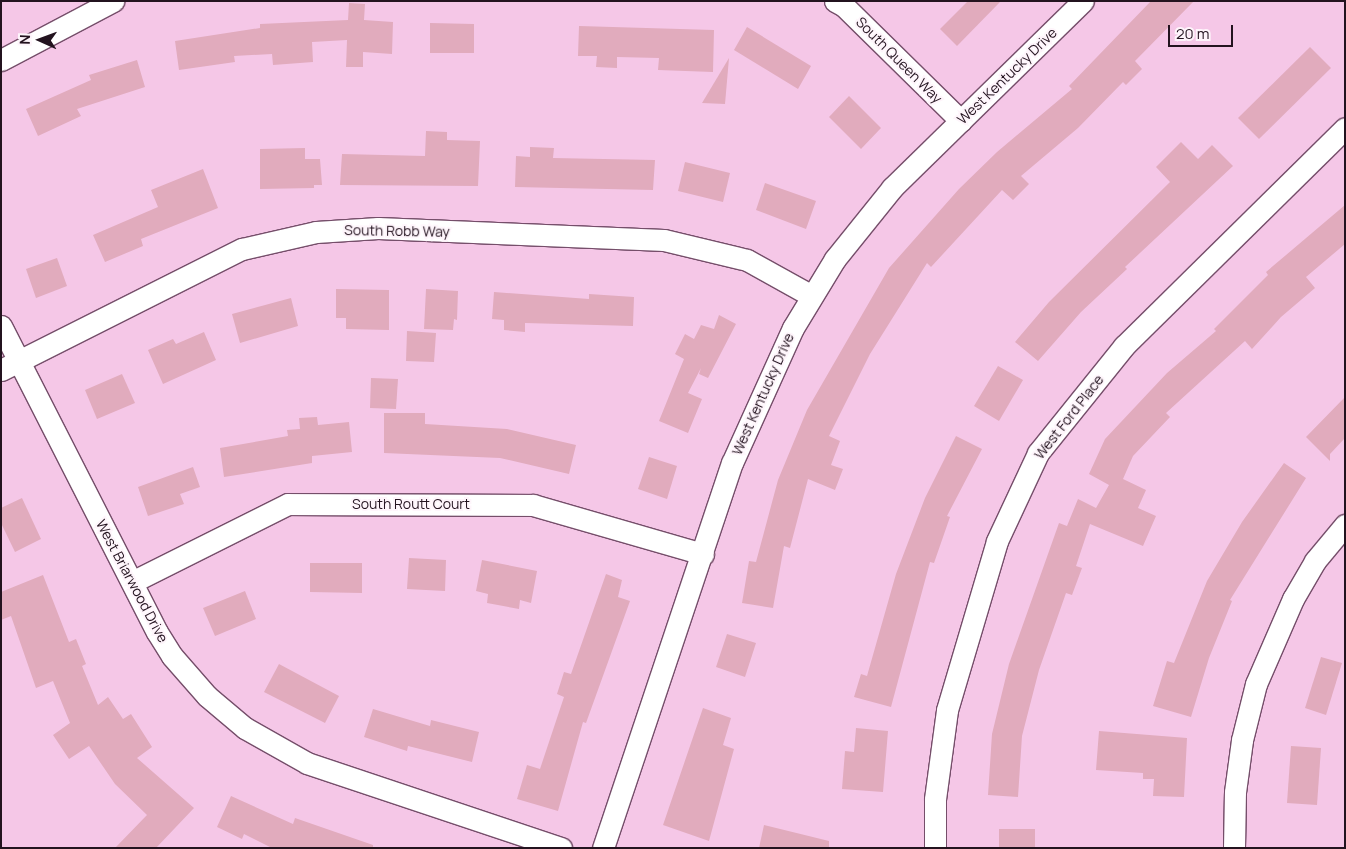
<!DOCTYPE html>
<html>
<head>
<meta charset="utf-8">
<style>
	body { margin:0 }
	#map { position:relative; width:1346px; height:849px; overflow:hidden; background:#f5c7e7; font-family:Manrope,sans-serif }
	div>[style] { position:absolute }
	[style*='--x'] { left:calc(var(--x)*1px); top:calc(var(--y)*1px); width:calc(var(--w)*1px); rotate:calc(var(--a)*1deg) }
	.building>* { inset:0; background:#e1abbd }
	.roads { filter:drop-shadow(1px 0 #754e6a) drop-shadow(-1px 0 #754e6a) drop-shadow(0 1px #754e6a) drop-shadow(0 -1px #754e6a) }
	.street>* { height:21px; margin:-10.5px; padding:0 10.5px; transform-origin:10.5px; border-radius:10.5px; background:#fff }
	span { translate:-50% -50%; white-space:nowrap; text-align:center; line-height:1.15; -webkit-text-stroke:4px #fef5fb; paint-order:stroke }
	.street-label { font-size:14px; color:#23131f }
	.frame { position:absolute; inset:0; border:2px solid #23131f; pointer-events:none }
	.north { position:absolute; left:15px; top:15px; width:50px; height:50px; -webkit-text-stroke:4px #fef5fb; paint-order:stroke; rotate:272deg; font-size:14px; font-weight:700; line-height:20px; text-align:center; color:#23131f }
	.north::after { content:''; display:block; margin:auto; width:18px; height:22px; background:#23131f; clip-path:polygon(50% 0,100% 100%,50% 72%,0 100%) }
	.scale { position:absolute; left:1168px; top:25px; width:65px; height:22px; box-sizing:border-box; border:2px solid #23131f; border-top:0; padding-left:6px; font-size:15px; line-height:18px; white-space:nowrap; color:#23131f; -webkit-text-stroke:4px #fef5fb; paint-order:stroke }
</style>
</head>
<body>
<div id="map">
	<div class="building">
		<div style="clip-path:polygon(968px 1px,1001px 1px,957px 46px,940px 29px)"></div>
		<div style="clip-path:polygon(1151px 1px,1194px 1px,1135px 61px,1142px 69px,1126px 85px,1123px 82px,1078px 128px,1021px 176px,1029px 184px,1013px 200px,1002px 190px,931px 267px,927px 263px,870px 354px,829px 436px,840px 441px,831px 465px,843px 469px,835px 490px,808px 479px,790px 548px,784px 546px,773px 608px,742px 603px,749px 561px,756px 562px,778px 480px,807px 410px,889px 268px,959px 189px,997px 152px,1072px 89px,1069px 86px)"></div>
		<div style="clip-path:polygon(349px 3px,365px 4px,364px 20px,393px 22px,392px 54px,363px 52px,363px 67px,346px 67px,347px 40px,312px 42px,313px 62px,273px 65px,272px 54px,234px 56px,235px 62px,179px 70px,175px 41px,260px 28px,260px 24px,348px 20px)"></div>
		<div style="clip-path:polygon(430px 23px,474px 24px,474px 53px,430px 53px)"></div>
		<div style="clip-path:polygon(579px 26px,714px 30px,713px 72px,658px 70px,659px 58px,617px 57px,617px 68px,596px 67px,597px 56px,578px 56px)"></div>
		<div style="clip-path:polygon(747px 27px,811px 66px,798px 89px,734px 50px)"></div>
		<div style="clip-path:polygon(1310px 47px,1331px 68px,1259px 139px,1238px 118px)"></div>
		<div style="clip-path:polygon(729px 58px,725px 104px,702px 103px)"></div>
		<div style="clip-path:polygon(137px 60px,145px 87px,77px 109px,81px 116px,38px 136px,26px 109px,91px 80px,89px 75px)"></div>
		<div style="clip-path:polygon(849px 96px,881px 128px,861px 149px,829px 117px)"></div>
		<div style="clip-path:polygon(426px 131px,447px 132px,447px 140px,480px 141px,478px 186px,340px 185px,342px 154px,425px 156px)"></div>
		<div style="clip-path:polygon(1181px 142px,1198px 159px,1212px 145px,1233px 166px,1125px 267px,1127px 269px,1081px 312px,1038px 361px,1015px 342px,1049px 302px,1170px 182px,1156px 167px)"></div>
		<div style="clip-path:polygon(530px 147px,554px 148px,553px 158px,655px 160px,653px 190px,515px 187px,516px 156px,530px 157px)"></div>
		<div style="clip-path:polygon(305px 148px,305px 159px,320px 159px,322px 185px,314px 185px,314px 188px,260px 189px,260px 149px)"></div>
		<div style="clip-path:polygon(685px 162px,730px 173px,723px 202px,678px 191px)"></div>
		<div style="clip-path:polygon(203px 169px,218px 208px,141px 239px,143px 246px,105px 262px,93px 235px,158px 207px,151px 190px)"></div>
		<div style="clip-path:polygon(765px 183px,816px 201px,806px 229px,756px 210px)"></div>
		<div style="clip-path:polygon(1345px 205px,1345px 244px,1306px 277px,1315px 288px,1281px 317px,1252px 349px,1245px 341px,1166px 413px,1170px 417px,1133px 456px,1123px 479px,1146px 490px,1138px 508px,1156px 516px,1143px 546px,1090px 524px,1076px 566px,1082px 568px,1072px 595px,1066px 593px,1039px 670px,1022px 736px,1018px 797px,988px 795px,992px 734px,1009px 664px,1059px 523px,1067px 526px,1078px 499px,1096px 508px,1109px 485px,1089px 474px,1105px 439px,1167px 373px,1216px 331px,1214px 329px,1268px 275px,1266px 272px)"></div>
		<div style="clip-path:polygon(57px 258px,67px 286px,36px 298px,26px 269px)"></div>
		<div style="clip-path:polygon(336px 289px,389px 290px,389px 330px,346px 329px,346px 318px,336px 318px)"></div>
		<div style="clip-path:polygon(426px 289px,458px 291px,457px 320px,454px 319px,453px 330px,424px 329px)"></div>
		<div style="clip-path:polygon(494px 292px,589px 299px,589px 294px,634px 297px,633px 326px,525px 323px,525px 332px,504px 330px,504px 320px,492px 319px)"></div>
		<div style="clip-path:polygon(291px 298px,298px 326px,240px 343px,232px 314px)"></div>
		<div style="clip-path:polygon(719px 315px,736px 324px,708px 378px,699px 374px,701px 368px,688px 393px,702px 399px,688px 433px,659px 421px,684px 359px,675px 354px,685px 334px,694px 339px,701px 325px,714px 329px)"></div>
		<div style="clip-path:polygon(407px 331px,436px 333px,434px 362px,406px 361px)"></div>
		<div style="clip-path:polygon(204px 332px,216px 360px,163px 384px,148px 350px,173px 339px,176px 344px)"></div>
		<div style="clip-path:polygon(998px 366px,1023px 380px,999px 421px,974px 406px)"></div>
		<div style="clip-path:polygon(122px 374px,135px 403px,97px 419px,85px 390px)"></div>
		<div style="clip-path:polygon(371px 378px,398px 379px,396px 409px,370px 408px)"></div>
		<div style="clip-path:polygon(1345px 397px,1345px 438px,1330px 454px,1330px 461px,1306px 437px)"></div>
		<div style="clip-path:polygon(384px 413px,425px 413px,425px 424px,507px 429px,576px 445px,569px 474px,500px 458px,384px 453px)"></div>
		<div style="clip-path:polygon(317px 417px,318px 425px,349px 422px,352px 452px,312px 456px,312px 463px,224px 477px,220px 448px,288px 436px,287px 430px,300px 429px,299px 418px)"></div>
		<div style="clip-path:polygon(956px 436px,982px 449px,947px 516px,950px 517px,934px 563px,930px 562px,891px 707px,854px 697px,861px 674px,867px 676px,896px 574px,925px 498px)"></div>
		<div style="clip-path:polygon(649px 457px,677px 466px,667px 499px,638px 489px)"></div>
		<div style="clip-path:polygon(1284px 463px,1306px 478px,1230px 600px,1232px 601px,1209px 658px,1191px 717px,1153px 706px,1167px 661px,1174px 663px,1207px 581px,1242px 522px)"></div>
		<div style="clip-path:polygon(193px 467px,200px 487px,180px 494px,184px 504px,148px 516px,138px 487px)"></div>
		<div style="clip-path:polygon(22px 498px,41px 539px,15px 552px,1px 523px,1px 508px)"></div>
		<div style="clip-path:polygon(409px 558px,446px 560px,445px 591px,407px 589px)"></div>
		<div style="clip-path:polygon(482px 560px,537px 571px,531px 603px,520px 600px,519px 609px,487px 603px,488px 594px,476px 591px)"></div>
		<div style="clip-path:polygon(310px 563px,362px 563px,362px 593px,310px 592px)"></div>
		<div style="clip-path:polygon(606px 574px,622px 580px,618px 597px,630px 601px,586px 723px,583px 722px,558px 811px,517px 799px,527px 765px,540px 769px,564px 697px,557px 694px,564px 672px,571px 674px)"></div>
		<div style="clip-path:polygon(43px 575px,69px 642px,76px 639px,86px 664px,82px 666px,98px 705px,108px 697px,123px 719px,131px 714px,152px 747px,137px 758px,194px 808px,156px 848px,115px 848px,147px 815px,115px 784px,89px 746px,69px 759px,53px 735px,70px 723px,53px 681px,36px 688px,11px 616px,1px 620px,1px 592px)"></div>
		<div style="clip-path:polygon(245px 591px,256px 619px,215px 636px,203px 608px)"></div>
		<div style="clip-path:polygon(727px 634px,756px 643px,745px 677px,716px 667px)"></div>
		<div style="clip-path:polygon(1321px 657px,1342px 663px,1326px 715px,1305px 708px)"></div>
		<div style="clip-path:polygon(279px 664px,339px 696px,325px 723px,264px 692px)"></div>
		<div style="clip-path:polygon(703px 708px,731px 718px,723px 745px,734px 749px,709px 841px,663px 825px)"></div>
		<div style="clip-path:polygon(373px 709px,430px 726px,431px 720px,479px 732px,472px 762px,408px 746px,407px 751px,364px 737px)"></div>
		<div style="clip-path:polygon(856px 728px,888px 731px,883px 792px,842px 789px,845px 751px,854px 752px)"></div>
		<div style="clip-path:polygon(1099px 731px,1187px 738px,1184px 797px,1153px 796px,1154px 779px,1143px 779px,1143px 773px,1096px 770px)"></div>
		<div style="clip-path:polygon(1291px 746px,1321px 748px,1317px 805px,1287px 803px)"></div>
		<div style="clip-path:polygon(231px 796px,293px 824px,295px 818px,373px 845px,373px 848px,272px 848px,244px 834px,242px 839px,217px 827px)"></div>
		<div style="clip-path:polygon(764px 825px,829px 841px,829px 848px,759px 848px)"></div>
		<div style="clip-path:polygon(999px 829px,1035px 829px,1035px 848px,999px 848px)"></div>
	</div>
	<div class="roads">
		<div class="street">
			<div style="--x:835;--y:1;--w:10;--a:29"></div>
			<div style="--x:844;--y:6;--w:164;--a:44.5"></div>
			<div style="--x:1;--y:60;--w:127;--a:-27.8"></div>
			<div style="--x:1;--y:326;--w:343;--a:63"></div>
			<div style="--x:157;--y:632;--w:28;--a:58"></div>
			<div style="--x:172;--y:656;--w:53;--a:48.8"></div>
			<div style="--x:207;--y:696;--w:50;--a:40.1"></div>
			<div style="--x:245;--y:728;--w:71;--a:29.4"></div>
			<div style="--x:307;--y:763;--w:268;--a:18.5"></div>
			<div style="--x:1;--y:370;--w:270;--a:-26.7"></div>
			<div style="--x:242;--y:249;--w:76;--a:-12.9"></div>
			<div style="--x:316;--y:232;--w:62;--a:-3.7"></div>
			<div style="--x:378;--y:228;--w:286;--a:2.4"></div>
			<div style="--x:664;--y:240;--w:85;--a:13.5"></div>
			<div style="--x:747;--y:260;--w:74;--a:29"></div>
			<div style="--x:132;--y:582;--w:174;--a:-26.6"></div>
			<div style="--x:288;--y:504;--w:245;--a:0.2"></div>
			<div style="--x:533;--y:505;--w:177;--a:16.1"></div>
			<div style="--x:603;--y:848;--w:406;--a:-71.5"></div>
			<div style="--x:732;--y:463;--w:148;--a:-65.7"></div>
			<div style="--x:793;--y:328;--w:81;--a:-58.7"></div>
			<div style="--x:835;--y:259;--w:91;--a:-51.2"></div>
			<div style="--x:892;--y:188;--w:267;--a:-44.4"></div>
			<div style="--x:935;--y:848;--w:49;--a:-90"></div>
			<div style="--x:935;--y:799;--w:90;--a:-82.3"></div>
			<div style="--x:947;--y:710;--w:176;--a:-73.5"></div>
			<div style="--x:997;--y:541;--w:97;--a:-65"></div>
			<div style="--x:1038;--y:453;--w:137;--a:-51.2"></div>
			<div style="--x:1124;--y:346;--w:310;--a:-44.6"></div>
			<div style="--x:1234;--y:848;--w:56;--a:-89"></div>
			<div style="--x:1235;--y:792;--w:52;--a:-82.3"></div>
			<div style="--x:1242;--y:740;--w:58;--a:-76"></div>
			<div style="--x:1256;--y:684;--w:93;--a:-66.5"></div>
			<div style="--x:1293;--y:599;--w:44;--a:-59.9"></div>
			<div style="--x:1315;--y:561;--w:47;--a:-50.2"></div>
		</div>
	</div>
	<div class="street-label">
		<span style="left:899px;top:60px;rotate:45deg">South Queen Way</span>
		<span style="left:1007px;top:76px;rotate:-44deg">West Kentucky Drive</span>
		<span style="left:397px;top:231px;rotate:1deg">South Robb Way</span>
		<span style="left:763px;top:394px;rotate:-66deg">West Kentucky Drive</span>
		<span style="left:1069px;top:417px;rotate:-52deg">West Ford Place</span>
		<span style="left:411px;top:504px">South Routt Court</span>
		<span style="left:132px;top:581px;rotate:62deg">West Briarwood Drive</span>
	</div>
	<div class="frame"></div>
	<div class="north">N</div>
	<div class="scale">20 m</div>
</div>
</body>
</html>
